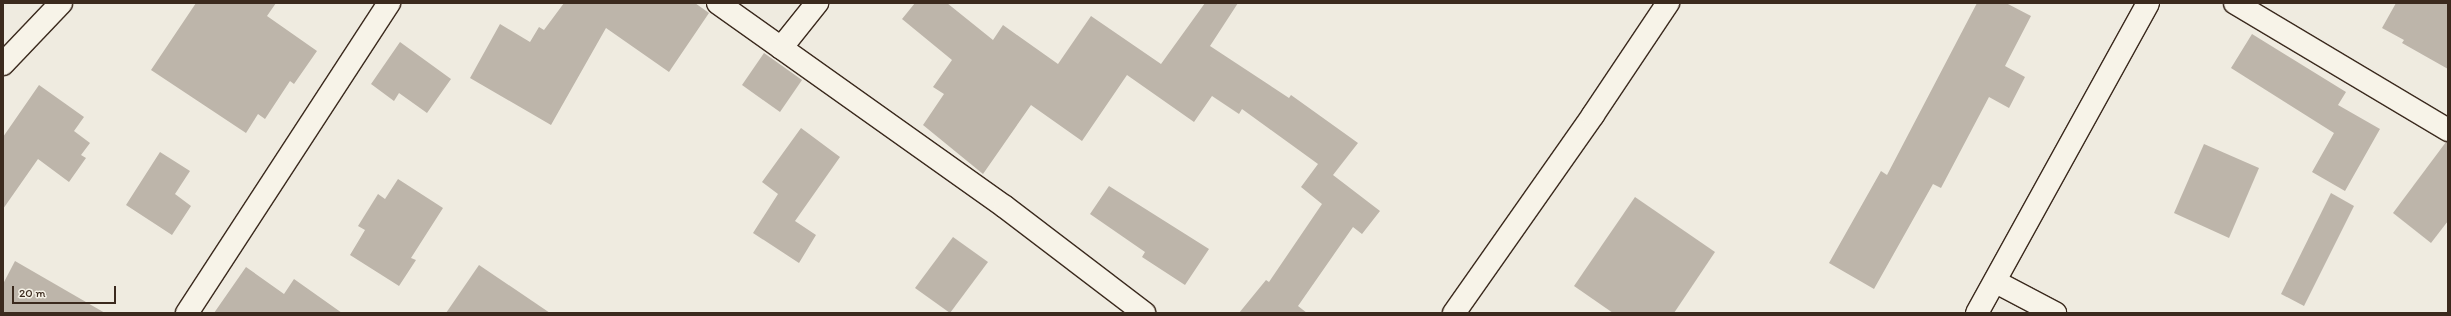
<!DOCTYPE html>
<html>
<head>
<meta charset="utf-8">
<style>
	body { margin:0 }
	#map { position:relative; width:2451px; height:316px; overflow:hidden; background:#efebe0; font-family:Itim,sans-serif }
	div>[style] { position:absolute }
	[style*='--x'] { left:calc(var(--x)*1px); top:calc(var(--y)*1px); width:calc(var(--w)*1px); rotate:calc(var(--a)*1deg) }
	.building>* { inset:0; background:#bdb5aa }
	.roads { filter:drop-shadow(1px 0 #3b2a1e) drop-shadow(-1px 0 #3b2a1e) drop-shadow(0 1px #3b2a1e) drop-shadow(0 -1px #3b2a1e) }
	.minor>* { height:22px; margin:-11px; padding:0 11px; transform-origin:11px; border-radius:11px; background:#f7f3e8 }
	span { translate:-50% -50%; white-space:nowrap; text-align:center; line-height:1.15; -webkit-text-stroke:3px #f7f3e8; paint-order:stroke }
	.frame { position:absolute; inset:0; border:4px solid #3b2a1e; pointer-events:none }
	.scale { position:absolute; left:12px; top:286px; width:104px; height:18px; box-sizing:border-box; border:2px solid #3b2a1e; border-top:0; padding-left:5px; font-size:12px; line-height:14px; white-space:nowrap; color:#3b2a1e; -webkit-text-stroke:3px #f7f3e8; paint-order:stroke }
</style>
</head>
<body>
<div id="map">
	<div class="building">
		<div style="clip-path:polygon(196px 3px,276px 3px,267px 16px,317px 51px,294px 84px,290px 81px,265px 119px,258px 114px,246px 133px,151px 70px)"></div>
		<div style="clip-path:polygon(564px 3px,695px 3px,709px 13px,669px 72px,606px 28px,551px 125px,470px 78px,500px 24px,530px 42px,539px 27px,544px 30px)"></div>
		<div style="clip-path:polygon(915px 3px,947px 3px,993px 40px,1003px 25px,1058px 64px,1091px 16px,1161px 64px,1205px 3px,1238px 3px,1210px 46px,1289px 98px,1291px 95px,1358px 143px,1333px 175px,1380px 211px,1362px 234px,1353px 227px,1298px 306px,1307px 313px,1239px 313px,1266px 280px,1269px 282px,1322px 204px,1301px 187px,1318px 164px,1242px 109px,1239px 114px,1212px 96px,1194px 122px,1127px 75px,1082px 141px,1031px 105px,983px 174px,923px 125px,944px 94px,933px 87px,952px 60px,902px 19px)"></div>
		<div style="clip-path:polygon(1977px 3px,2006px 3px,2031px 16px,2005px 66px,2025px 77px,2009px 108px,1989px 97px,1941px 188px,1933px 184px,1874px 289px,1829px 263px,1881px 171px,1887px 175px)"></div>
		<div style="clip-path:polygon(2396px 3px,2448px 3px,2448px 69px,2402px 43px,2404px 40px,2382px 28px)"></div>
		<div style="clip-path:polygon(2252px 34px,2346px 92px,2338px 105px,2380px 129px,2345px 191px,2312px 172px,2334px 133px,2231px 68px)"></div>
		<div style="clip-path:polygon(400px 42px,451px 79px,427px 113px,399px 93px,394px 101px,371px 84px)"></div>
		<div style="clip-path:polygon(764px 53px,802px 80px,780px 112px,742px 85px)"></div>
		<div style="clip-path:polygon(39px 85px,84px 117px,74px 131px,90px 143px,81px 155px,86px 158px,69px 182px,38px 159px,3px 209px,3px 137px)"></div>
		<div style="clip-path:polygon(801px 128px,840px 157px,795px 221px,816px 235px,799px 263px,753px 233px,778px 194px,762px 182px)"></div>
		<div style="clip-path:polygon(2446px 142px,2448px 142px,2448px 221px,2431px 243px,2393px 213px)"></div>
		<div style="clip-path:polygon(2204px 144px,2259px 168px,2229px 238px,2174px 213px)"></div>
		<div style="clip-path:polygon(160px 152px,190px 171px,175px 194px,191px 206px,172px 235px,126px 205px)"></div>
		<div style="clip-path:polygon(398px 179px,443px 208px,411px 258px,416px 260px,399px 286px,350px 255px,365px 230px,358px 226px,378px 194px,385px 199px)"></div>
		<div style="clip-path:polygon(1109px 186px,1209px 249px,1185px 285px,1142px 257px,1145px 252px,1090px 214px)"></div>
		<div style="clip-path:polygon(2331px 193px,2354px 206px,2304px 306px,2281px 294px)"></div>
		<div style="clip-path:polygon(1635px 197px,1715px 252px,1674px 313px,1613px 313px,1574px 286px)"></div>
		<div style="clip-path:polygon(953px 237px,988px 262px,950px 313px,915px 288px)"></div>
		<div style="clip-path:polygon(15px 261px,105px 313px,3px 313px,3px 284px)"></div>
		<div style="clip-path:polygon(479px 265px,550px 313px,446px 313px)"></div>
		<div style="clip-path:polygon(246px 267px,284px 294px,294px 279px,342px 313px,214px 313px)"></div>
	</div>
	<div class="roads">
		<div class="minor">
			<div style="--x:718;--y:3;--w:352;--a:35.4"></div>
			<div style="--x:1005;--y:207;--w:175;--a:37.3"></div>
			<div style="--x:2235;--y:3;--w:248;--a:30.8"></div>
			<div style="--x:781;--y:48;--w:58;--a:-51.3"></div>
			<div style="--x:3;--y:64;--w:84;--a:-46.4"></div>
			<div style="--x:1996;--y:282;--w:67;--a:27.7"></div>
			<div style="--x:187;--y:313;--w:370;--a:-56.9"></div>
			<div style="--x:1454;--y:313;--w:242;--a:-54.9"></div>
			<div style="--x:1593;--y:115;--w:135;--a:-56.2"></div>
			<div style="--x:1977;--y:313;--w:354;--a:-61.1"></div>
		</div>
	</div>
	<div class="frame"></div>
	<div class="scale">20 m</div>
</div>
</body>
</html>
